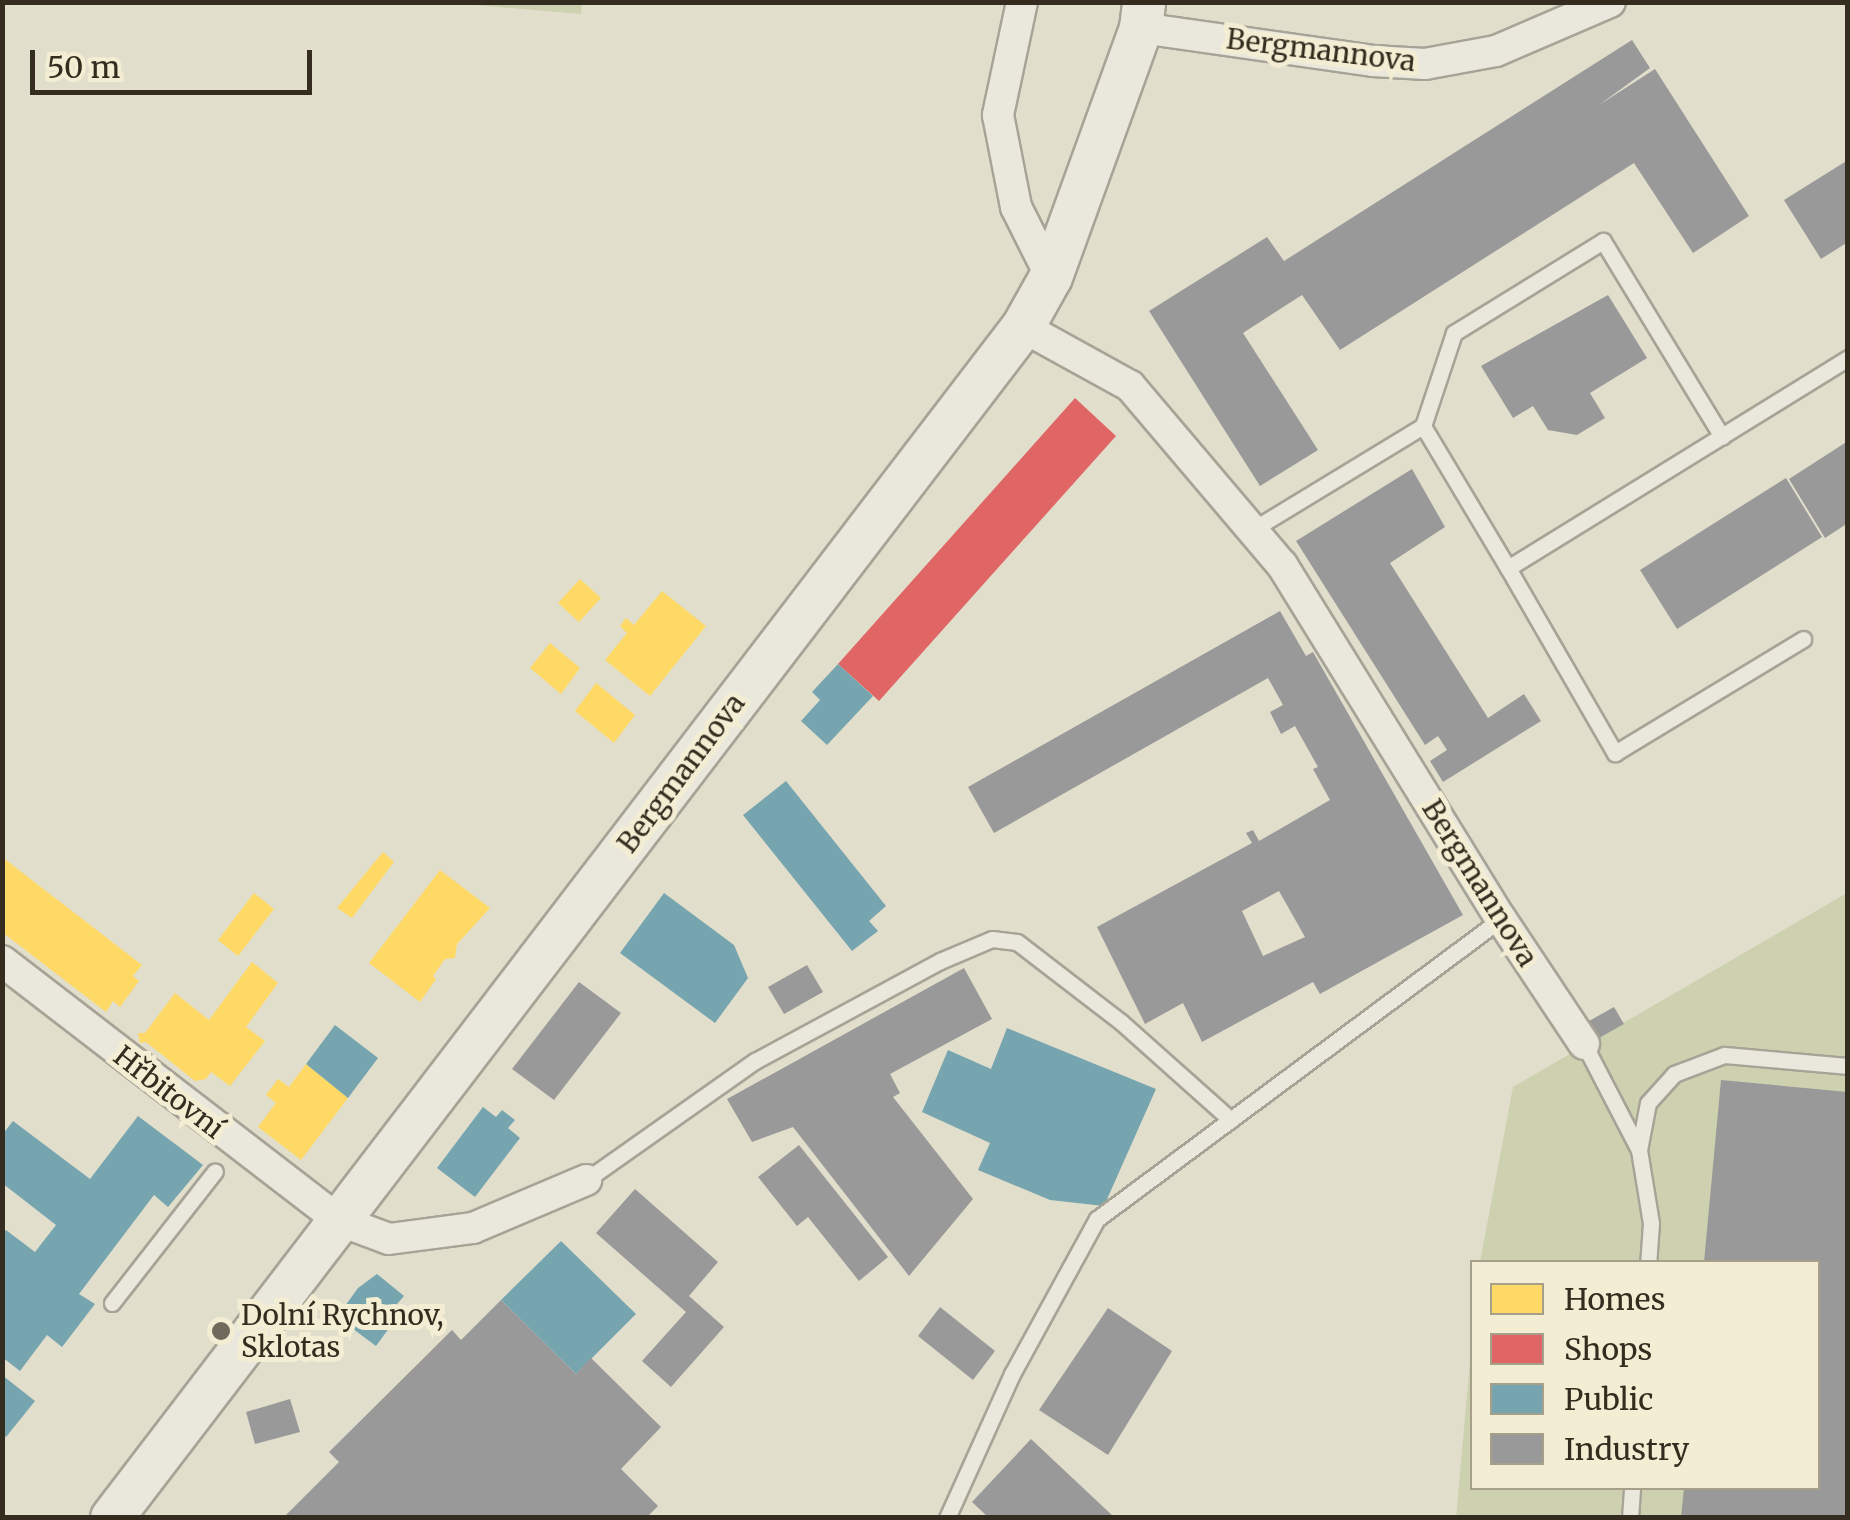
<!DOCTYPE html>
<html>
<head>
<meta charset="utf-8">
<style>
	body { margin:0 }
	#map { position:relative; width:1850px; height:1520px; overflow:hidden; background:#e2decc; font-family:Merriweather,serif }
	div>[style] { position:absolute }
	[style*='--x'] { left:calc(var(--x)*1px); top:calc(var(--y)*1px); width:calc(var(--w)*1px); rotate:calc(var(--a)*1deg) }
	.green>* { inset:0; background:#cdd1b0 }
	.homes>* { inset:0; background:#ffd966 }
	.shops>* { inset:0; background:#e06666 }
	.public>* { inset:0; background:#76a5af }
	.industry>* { inset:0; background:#999 }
	.roads { filter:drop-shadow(2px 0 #a7a396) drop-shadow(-2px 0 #a7a396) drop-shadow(0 2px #a7a396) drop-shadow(0 -2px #a7a396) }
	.lane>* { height:15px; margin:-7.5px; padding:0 7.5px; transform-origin:7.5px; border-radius:7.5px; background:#eae8dd }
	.street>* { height:30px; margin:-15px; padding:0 15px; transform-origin:15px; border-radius:15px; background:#eae8dd }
	.secondary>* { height:42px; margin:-21px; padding:0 21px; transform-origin:21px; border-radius:21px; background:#eae8dd }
	.dots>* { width:28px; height:28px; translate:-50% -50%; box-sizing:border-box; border:5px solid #f2edd3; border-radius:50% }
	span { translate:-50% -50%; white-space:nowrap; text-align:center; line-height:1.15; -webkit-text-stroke:10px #f2edd3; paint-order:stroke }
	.street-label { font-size:28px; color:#342c1f }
	.poi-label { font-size:28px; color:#342c1f }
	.left { translate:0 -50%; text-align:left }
	.frame { position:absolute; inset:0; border:5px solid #342c1f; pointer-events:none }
	.legend { position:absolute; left:1470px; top:1260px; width:350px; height:230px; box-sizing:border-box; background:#f2edd3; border:2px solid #a6a08b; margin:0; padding:12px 18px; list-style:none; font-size:30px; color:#342c1f }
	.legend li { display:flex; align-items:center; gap:20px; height:50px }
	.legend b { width:50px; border:2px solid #a6a08b }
	.scale { position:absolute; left:30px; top:50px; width:282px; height:45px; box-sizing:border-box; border:5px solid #342c1f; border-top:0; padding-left:12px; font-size:30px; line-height:35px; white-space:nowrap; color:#342c1f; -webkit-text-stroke:8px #f2edd3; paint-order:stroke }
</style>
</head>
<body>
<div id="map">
	<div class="green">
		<div style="clip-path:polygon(453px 3px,453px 2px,582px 3px,581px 14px)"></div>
		<div style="clip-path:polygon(1847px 893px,1847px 1517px,1456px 1518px,1472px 1338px,1472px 1488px,1818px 1488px,1818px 1262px,1480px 1262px,1513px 1087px)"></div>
	</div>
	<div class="homes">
		<div style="clip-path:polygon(580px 579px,601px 598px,579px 622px,558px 603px)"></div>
		<div style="clip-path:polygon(662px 591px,706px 626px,650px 696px,605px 660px,627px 633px,620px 626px,626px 618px,634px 625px)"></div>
		<div style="clip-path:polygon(550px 643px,580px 668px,561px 694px,530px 668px)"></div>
		<div style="clip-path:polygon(596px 683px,635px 715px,614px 743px,575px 711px)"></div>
		<div style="clip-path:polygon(383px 852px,394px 862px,352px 918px,337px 908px)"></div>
		<div style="clip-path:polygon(2px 857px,142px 965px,133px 976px,139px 981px,120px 1007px,113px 1001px,106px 1012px,2px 932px)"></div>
		<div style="clip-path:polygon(440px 870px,490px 908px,457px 944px,455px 958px,445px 959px,433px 976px,436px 979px,420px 1002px,369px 963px)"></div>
		<div style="clip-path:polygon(254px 893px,274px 909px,238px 956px,218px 940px)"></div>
		<div style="clip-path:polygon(252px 962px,278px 983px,246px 1027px,265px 1041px,230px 1086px,211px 1072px,206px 1079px,195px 1081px,146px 1042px,140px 1043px,138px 1033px,145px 1033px,175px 993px,209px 1020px)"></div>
		<div style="clip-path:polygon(306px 1064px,348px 1098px,301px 1160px,258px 1127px,276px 1103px,266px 1095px,278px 1079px,289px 1087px)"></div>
	</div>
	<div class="shops">
		<div style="clip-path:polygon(1075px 398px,1116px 436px,879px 701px,838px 664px)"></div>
	</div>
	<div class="public">
		<div style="clip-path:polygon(838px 664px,873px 696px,827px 745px,801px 721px,820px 700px,812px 692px)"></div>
		<div style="clip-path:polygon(786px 781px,886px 906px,869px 921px,878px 931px,852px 951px,743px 815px)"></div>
		<div style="clip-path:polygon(664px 893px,734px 945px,748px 978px,715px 1023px,620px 953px)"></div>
		<div style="clip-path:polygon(335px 1025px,378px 1058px,348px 1098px,306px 1064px)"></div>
		<div style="clip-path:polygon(1007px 1028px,1156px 1089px,1104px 1206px,1050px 1200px,978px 1170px,990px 1143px,922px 1112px,948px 1050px,991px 1069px)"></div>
		<div style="clip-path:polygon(483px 1107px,496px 1117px,502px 1110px,515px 1120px,508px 1128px,520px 1138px,475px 1197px,437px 1168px)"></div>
		<div style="clip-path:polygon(138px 1116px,203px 1165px,168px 1207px,154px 1195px,79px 1294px,95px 1304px,62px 1347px,47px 1335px,20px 1371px,2px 1357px,2px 1235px,6px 1230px,35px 1252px,56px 1225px,2px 1183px,2px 1135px,13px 1121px,90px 1179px)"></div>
		<div style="clip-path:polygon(561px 1241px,636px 1314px,576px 1374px,501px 1300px)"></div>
		<div style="clip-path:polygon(377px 1274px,404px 1296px,397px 1304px,403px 1309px,376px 1346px,337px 1317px,358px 1288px)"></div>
		<div style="clip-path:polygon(2px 1375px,35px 1401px,6px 1437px,2px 1434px)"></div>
	</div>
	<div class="industry">
		<div style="clip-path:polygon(1632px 40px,1650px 68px,1599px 105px,1655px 69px,1749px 216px,1693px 253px,1634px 163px,1340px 350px,1302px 295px,1243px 333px,1318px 450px,1260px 486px,1149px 311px,1267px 237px,1284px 261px)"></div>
		<div style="clip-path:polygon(1848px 160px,1848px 242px,1821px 259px,1784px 200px)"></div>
		<div style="clip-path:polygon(1608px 295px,1647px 358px,1590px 393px,1605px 418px,1577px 435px,1548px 430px,1533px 406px,1513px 418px,1481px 366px)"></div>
		<div style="clip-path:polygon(1848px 441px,1848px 523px,1825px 538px,1789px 479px)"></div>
		<div style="clip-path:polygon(1412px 469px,1445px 527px,1390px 563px,1488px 718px,1524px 694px,1541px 721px,1443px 782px,1430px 761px,1447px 750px,1438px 736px,1425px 745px,1296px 541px)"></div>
		<div style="clip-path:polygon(1786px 478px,1822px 537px,1677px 629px,1640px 570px)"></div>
		<div style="clip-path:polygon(evenodd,1280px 611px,1306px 656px,1313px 652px,1463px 915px,1320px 994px,1313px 982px,1202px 1042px,1183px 1003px,1145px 1024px,1097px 927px,1252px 843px,1246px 833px,1253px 830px,1259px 841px,1330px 800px,1313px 769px,1318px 767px,1295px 726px,1281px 734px,1270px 712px,1283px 705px,1268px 678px,994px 833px,968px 787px,1280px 611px,1279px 891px,1305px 937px,1263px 956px,1242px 911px,1279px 891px)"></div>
		<div style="clip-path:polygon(807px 965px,823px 992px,784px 1014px,768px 987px)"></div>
		<div style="clip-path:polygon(964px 968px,992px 1019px,890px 1074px,900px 1093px,893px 1097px,973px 1199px,909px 1276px,793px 1127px,752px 1142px,727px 1099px)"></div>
		<div style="clip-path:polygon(579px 982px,621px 1013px,554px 1100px,512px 1069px)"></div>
		<div style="clip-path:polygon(1614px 1007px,1624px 1024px,1599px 1038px,1589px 1021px)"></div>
		<div style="clip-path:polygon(1721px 1080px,1848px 1092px,1848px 1518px,1681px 1518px,1684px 1488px,1818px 1488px,1818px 1262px,1704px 1262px)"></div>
		<div style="clip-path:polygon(799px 1145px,888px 1257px,859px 1281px,808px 1217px,797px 1226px,758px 1177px)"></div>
		<div style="clip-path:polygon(635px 1189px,718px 1262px,689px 1296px,724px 1327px,671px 1387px,642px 1361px,686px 1312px,596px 1233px)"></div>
		<div style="clip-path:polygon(501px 1300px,576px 1374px,591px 1358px,661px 1427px,621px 1469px,658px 1506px,646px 1518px,283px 1518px,339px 1462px,329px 1452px,452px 1330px,461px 1340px)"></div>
		<div style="clip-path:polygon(940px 1307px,995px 1351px,973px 1380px,918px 1336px)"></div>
		<div style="clip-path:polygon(1108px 1308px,1172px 1351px,1108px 1455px,1039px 1410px)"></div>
		<div style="clip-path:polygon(290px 1399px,300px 1432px,255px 1444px,246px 1412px)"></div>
		<div style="clip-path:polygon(1031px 1439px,1115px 1518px,989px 1518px,972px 1502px)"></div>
	</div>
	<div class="roads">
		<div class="lane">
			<div style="--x:1423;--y:426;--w:165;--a:59.1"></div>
			<div style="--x:1508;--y:568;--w:400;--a:-31.7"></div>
			<div style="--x:1252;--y:530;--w:200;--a:-31.3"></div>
			<div style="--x:1423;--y:426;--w:98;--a:-71.6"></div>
			<div style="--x:1454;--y:333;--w:175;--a:-31.7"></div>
			<div style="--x:1603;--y:241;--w:229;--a:58.7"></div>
			<div style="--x:1508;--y:568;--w:214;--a:60"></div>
			<div style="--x:1615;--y:753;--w:220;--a:-31.2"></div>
			<div style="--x:1584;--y:1044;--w:119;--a:62.6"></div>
			<div style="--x:1639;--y:1150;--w:74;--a:80.7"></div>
			<div style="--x:1651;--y:1223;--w:39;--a:94"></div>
			<div style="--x:1639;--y:1150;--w:48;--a:-79.2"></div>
			<div style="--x:1648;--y:1103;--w:39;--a:-48"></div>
			<div style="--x:1674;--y:1074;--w:53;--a:-20.8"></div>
			<div style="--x:1724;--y:1055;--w:124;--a:5.1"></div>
			<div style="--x:586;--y:1180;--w:207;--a:-35.2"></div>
			<div style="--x:755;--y:1061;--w:210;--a:-28.4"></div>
			<div style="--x:940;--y:961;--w:56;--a:-22.9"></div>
			<div style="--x:992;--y:939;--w:25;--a:7"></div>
			<div style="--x:1017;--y:942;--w:131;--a:37.6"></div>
			<div style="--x:1121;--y:1022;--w:147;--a:41.7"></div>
			<div style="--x:112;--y:1303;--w:167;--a:-52"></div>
			<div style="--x:947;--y:1518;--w:158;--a:-65.7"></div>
			<div style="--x:1012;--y:1374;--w:177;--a:-61.3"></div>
			<div style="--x:1097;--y:1219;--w:503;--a:-36.6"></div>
			<div style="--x:1630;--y:1518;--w:30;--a:-86"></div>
		</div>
		<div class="street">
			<div style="--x:1022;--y:2;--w:116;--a:102"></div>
			<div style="--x:998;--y:115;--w:94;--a:78.9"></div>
			<div style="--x:1016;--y:207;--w:78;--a:63.4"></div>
			<div style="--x:1141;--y:28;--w:234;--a:8.1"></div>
			<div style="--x:1373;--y:61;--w:52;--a:3.3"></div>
			<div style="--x:1425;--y:64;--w:72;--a:-10.4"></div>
			<div style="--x:1496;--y:51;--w:124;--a:-23.3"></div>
			<div style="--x:1023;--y:327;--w:122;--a:28.9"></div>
			<div style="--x:1130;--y:386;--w:235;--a:49.7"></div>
			<div style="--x:1282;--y:565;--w:416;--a:58.3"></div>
			<div style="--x:1501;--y:919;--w:150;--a:56.4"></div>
			<div style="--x:2;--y:961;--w:424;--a:37.6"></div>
			<div style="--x:338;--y:1220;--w:54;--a:20.4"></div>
			<div style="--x:389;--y:1239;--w:85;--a:-7.5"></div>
			<div style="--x:473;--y:1228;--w:123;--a:-23"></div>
		</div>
		<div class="secondary">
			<div style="--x:112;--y:1518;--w:1499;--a:-52.59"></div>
			<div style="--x:1023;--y:327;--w:57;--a:-60.8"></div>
			<div style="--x:1051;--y:277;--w:265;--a:-70.1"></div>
			<div style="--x:1141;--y:28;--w:26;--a:-83"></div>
		</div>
	</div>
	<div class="dots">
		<div style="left:221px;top:1331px;background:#716a5c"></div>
	</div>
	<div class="street-label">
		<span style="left:1321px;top:50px;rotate:7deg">Bergmannova</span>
		<span style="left:681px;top:773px;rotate:-53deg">Bergmannova</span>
		<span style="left:1480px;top:883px;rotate:58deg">Bergmannova</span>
		<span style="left:169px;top:1092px;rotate:38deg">Hřbitovní</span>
	</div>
	<div class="poi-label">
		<span class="left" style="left:241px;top:1331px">Dolní Rychnov,<br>Sklotas</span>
	</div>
	<div class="frame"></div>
	<ul class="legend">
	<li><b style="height:28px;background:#ffd966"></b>Homes</li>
	<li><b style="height:28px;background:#e06666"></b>Shops</li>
	<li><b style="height:28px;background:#76a5af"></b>Public</li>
	<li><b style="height:28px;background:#999"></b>Industry</li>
	</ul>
	<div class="scale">50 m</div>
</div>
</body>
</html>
